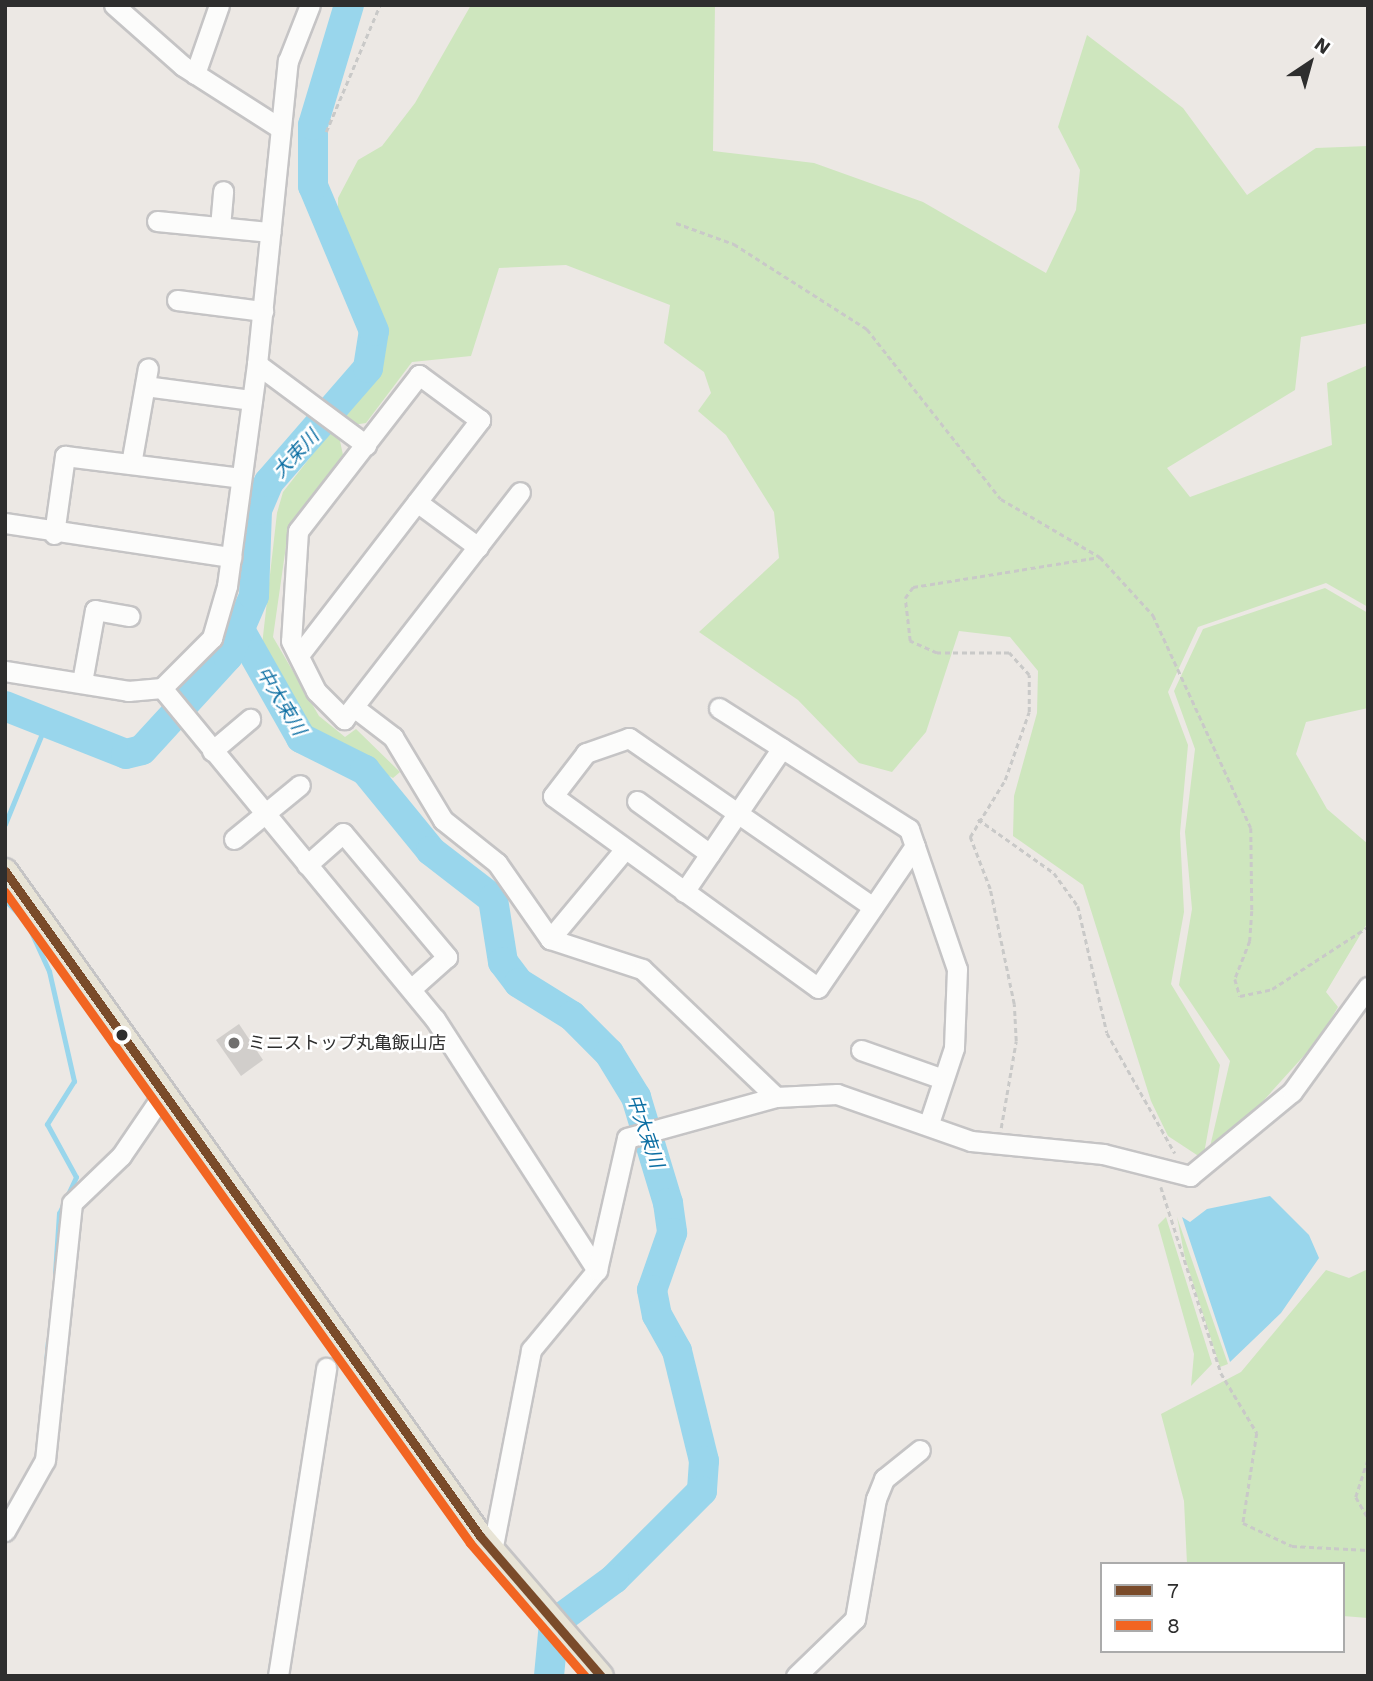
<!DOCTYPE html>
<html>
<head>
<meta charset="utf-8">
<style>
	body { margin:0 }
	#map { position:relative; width:1373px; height:1681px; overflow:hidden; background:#ece8e4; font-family:"Work Sans","Noto Sans JP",sans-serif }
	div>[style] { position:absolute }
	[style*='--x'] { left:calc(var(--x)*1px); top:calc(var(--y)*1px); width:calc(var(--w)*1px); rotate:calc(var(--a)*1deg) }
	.green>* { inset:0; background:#cee6be }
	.water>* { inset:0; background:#99d6ec }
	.stream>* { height:5px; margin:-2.5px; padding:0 2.5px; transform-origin:2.5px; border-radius:2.5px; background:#99d6ec }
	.river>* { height:30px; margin:-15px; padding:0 15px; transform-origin:15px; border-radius:15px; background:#99d6ec }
	.building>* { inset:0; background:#d1cecb }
	.path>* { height:2.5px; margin-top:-1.25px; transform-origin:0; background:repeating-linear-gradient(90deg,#c9c9c8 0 5px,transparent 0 8.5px) }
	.roads { filter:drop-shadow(2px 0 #c5c4c5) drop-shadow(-2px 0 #c5c4c5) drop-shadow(0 2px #c5c4c5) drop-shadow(0 -2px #c5c4c5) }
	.minor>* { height:19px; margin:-9.5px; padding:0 9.5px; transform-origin:9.5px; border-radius:9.5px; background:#fcfcfb }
	.major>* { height:24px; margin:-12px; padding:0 12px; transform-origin:12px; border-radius:12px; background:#e8e4d6 }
	.bus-1>* { height:9px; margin:-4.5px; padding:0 4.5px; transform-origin:4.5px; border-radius:4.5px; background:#7a4b2a }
	.bus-2>* { height:9px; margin:-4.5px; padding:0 4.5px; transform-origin:4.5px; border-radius:4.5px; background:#f26522 }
	.dots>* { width:19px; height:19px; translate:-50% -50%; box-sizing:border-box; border:4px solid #fff; border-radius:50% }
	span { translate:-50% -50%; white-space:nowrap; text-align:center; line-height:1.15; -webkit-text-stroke:5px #fff; paint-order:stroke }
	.poi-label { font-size:18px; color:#2e2e2e }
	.left { translate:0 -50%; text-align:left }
	.water-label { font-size:19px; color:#0d6fa3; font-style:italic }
	.frame { position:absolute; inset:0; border:7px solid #2e2e2e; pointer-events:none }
	.legend { position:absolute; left:1100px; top:1562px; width:245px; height:91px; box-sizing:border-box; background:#fff; border:2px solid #ababab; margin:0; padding:9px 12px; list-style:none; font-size:21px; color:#2e2e2e }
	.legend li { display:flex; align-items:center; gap:14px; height:35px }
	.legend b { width:35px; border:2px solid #ababab }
	.north { position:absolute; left:1275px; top:28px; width:70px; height:70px; -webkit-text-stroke:5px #fff; paint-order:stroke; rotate:36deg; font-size:19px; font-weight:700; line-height:28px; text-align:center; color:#2e2e2e }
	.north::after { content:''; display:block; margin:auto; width:24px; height:32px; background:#2e2e2e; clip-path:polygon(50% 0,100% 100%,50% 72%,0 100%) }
</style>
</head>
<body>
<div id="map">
	<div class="green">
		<div style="clip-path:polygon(471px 5px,715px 5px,713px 151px,814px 163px,923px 202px,1046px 273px,1076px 210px,1080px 170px,1058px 127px,1087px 35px,1183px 108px,1247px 195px,1316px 148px,1368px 146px,1368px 323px,1301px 337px,1295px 390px,1167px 468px,1190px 497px,1332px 445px,1327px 383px,1368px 365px,1368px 607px,1326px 583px,1198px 627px,1168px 692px,1188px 745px,1180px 833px,1184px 912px,1171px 984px,1220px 1065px,1203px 1159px,1168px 1136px,1151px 1101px,1083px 885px,1013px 836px,1014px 796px,1037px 713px,1038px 671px,1010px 637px,959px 631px,926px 732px,892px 772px,859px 763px,798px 700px,699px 632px,779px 558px,774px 512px,726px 435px,698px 411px,711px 393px,704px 372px,664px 343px,670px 305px,566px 265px,499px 268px,471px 356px,412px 362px,366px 423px,353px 425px,340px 441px,343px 455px,289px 525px,273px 637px,319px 716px,345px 737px,356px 729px,400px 772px,393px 778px,335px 748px,302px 721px,262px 645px,277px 513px,283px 492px,374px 376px,383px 336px,338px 241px,338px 198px,358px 160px,382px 146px,415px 103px)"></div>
		<div style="clip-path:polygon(1325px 588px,1368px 613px,1368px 708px,1306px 722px,1296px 754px,1327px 809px,1368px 844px,1368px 922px,1326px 992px,1338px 1007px,1319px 1039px,1246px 1120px,1209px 1151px,1230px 1061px,1179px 985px,1192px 909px,1185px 832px,1195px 749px,1174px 691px,1203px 629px)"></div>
		<div style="clip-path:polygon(1166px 1217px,1212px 1364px,1191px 1386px,1194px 1354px,1158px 1225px)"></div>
		<div style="clip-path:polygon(1177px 1217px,1228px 1364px,1220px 1367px,1185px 1258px)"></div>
		<div style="clip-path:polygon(1368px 1269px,1368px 1618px,1343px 1616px,1343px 1564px,1187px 1564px,1184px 1501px,1161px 1414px,1241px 1372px,1326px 1270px,1349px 1278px)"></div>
	</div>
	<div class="water">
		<div style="clip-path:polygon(1270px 1196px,1309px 1235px,1319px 1258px,1281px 1313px,1230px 1362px,1182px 1217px,1190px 1222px,1207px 1209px)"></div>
	</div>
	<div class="stream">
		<div style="--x:5;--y:824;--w:106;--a:-67.8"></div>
		<div style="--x:5;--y:900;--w:32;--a:46"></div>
		<div style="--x:27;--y:923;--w:53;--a:65.4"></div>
		<div style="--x:49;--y:971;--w:113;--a:77.2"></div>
		<div style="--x:74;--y:1081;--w:51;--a:122.1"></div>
		<div style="--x:47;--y:1124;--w:60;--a:61.3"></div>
		<div style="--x:76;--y:1177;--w:40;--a:115"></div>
		<div style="--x:59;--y:1213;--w:60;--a:93.8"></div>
		<div style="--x:46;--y:1363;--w:21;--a:-85"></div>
	</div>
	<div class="river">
		<div style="--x:240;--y:630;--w:124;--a:60.5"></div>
		<div style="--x:301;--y:738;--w:72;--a:26.6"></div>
		<div style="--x:365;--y:770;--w:104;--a:50.8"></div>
		<div style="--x:431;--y:851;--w:78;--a:37.7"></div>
		<div style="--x:493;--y:899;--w:64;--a:81"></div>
		<div style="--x:503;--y:962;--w:26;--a:53"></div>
		<div style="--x:519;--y:983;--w:62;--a:31.9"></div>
		<div style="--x:572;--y:1016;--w:52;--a:45"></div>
		<div style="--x:609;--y:1053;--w:52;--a:58.5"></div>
		<div style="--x:636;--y:1097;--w:111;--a:73.2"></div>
		<div style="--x:668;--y:1203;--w:30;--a:82"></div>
		<div style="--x:672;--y:1233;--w:60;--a:109.3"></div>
		<div style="--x:652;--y:1290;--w:25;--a:79"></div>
		<div style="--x:657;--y:1315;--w:41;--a:60.9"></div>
		<div style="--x:677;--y:1351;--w:113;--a:76.2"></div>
		<div style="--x:704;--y:1461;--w:30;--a:94"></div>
		<div style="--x:702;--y:1491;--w:124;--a:135"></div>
		<div style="--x:614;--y:1579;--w:74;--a:143.7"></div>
		<div style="--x:554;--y:1623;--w:53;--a:95.4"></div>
		<div style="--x:5;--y:706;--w:130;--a:21.6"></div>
		<div style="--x:126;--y:754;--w:16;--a:-14"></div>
		<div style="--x:142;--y:750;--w:127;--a:-47.5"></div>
		<div style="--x:228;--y:656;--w:65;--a:-66.6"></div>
		<div style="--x:254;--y:596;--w:86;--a:-88"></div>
		<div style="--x:257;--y:510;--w:30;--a:-67"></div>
		<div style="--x:269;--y:482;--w:151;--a:-49"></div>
		<div style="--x:368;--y:368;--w:37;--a:-81"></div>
		<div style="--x:374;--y:331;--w:157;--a:-112.8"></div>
		<div style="--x:313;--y:186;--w:61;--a:-90"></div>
		<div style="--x:313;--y:125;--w:125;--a:-73.3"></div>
	</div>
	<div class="building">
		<div style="clip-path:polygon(239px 1024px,263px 1060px,241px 1076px,216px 1040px)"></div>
	</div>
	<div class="path">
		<div style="--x:326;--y:132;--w:138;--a:-67"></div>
		<div style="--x:676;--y:223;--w:62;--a:19.9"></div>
		<div style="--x:734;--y:244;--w:158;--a:32.6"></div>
		<div style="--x:867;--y:329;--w:216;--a:51.8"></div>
		<div style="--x:1001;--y:499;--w:115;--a:30.4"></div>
		<div style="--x:1100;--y:557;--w:79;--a:47.6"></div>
		<div style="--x:1153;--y:615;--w:234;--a:65.3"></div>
		<div style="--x:1251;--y:828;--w:83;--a:89.3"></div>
		<div style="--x:1252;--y:911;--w:30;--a:94"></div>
		<div style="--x:1250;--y:941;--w:41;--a:111.5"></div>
		<div style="--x:1235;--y:979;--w:18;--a:74"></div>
		<div style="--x:1240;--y:996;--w:33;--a:-12"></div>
		<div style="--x:1272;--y:989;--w:114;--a:-32.9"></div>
		<div style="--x:978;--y:819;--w:93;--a:35.4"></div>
		<div style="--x:1054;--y:873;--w:41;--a:54"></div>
		<div style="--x:1078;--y:906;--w:130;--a:77.1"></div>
		<div style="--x:1107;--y:1033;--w:138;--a:60.5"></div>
		<div style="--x:1001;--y:1128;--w:88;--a:-80.2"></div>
		<div style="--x:1016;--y:1041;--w:37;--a:-93"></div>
		<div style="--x:1014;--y:1004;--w:117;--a:-101.8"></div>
		<div style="--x:990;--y:889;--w:56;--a:-111"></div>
		<div style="--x:970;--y:837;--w:67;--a:-58.4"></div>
		<div style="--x:1005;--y:780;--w:72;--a:-70.6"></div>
		<div style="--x:1029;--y:712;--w:37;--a:-90"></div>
		<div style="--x:1029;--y:675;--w:30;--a:-132"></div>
		<div style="--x:1009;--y:653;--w:72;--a:180"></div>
		<div style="--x:937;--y:653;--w:30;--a:-156"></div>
		<div style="--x:910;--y:641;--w:43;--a:-96.6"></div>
		<div style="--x:905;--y:598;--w:14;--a:-54"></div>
		<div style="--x:913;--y:587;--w:189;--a:-9.1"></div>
		<div style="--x:1161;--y:1187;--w:195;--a:72.1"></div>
		<div style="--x:1221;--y:1373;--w:70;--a:59"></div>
		<div style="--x:1257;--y:1433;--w:91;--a:98.8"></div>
		<div style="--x:1243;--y:1523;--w:54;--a:25.1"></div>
		<div style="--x:1292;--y:1546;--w:76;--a:3"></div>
		<div style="--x:1368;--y:1460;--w:39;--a:108"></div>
		<div style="--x:1356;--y:1497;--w:24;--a:60"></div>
	</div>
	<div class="roads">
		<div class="minor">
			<div style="--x:114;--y:5;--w:92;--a:41.5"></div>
			<div style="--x:183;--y:66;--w:115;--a:32.6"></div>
			<div style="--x:195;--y:74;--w:73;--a:-70.8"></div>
			<div style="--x:157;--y:221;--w:114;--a:5.6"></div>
			<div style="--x:220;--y:227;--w:36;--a:-85"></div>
			<div style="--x:177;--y:300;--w:87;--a:7.3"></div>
			<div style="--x:257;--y:364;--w:136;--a:36.6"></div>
			<div style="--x:145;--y:386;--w:108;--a:7.5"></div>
			<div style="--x:131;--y:464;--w:97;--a:-80"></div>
			<div style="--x:417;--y:502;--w:76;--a:36.4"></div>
			<div style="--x:5;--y:523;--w:229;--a:8.6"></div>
			<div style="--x:54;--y:534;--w:79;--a:-82"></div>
			<div style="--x:65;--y:456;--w:177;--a:7.1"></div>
			<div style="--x:299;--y:655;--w:297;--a:-52.4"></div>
			<div style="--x:480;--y:420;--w:76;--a:-143.6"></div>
			<div style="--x:419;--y:375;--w:197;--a:127.8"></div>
			<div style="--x:298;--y:531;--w:110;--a:93.6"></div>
			<div style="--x:291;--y:641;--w:56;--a:63.4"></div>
			<div style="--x:316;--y:691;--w:40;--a:45"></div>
			<div style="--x:344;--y:719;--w:287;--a:-52.2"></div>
			<div style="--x:5;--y:671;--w:125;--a:9.2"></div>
			<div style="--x:128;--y:691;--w:34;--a:-5"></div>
			<div style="--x:162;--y:688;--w:71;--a:-45"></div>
			<div style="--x:212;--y:638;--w:54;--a:-73.9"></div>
			<div style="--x:227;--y:586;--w:224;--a:-82.3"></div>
			<div style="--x:257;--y:364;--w:305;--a:-84.2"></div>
			<div style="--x:288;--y:61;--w:60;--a:-68.6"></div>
			<div style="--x:82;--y:682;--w:73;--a:-79.8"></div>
			<div style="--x:95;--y:610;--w:35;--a:10"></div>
			<div style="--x:162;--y:688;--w:429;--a:50.5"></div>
			<div style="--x:435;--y:1019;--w:299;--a:57.2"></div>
			<div style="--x:355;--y:708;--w:48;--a:37.3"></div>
			<div style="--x:393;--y:737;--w:97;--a:58.9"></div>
			<div style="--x:443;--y:820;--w:69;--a:38.5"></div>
			<div style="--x:497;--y:863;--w:93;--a:55.1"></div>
			<div style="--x:550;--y:939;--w:97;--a:18.1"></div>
			<div style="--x:642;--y:969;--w:185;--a:43.7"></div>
			<div style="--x:719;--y:708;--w:225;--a:32.5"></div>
			<div style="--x:909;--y:829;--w:148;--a:71.1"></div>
			<div style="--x:957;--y:969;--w:79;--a:92.2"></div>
			<div style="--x:954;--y:1048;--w:79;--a:108.4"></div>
			<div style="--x:212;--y:751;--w:50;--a:-40.1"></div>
			<div style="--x:637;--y:801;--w:90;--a:36"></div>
			<div style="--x:234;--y:839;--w:85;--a:-39.3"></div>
			<div style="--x:307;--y:865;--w:48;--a:-41.6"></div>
			<div style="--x:343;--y:833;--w:162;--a:50"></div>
			<div style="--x:447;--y:957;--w:48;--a:138.4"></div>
			<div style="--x:684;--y:892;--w:174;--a:-55.8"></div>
			<div style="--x:873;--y:907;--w:297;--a:-145.3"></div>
			<div style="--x:629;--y:738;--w:46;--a:160.8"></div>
			<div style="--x:586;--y:753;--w:54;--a:127.5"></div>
			<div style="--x:553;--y:796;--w:327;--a:35.9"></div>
			<div style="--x:818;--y:988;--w:172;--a:-55.7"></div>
			<div style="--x:550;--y:939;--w:117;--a:-50.2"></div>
			<div style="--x:861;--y:1050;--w:87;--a:19.5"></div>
			<div style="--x:5;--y:1531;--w:81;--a:-60.6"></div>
			<div style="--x:45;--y:1460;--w:258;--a:-84"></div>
			<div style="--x:72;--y:1203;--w:68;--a:-43.8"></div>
			<div style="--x:121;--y:1156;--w:76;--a:-55.7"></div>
			<div style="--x:492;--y:1551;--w:205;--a:-79"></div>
			<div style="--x:531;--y:1350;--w:104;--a:-50.5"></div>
			<div style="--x:597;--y:1270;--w:135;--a:-77.2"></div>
			<div style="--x:627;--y:1138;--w:155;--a:-15.4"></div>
			<div style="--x:776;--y:1097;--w:61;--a:-2.8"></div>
			<div style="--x:837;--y:1094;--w:142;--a:19.3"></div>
			<div style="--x:971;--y:1141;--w:133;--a:5.6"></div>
			<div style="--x:1103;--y:1154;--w:90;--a:14.2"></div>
			<div style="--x:1190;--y:1176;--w:132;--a:-39.5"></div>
			<div style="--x:1292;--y:1092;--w:130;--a:-54.1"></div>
			<div style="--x:278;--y:1676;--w:312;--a:-81.1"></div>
			<div style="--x:796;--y:1676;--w:82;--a:-44"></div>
			<div style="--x:855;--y:1619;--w:122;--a:-80.1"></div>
			<div style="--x:876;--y:1499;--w:22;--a:-68"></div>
			<div style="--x:884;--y:1479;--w:46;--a:-38.9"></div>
		</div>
		<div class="major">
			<div style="--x:5;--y:871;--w:817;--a:54.46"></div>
			<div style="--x:480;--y:1536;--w:185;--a:49.2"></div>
		</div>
	</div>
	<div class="bus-1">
		<div style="--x:5;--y:871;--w:817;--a:54.46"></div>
		<div style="--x:480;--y:1536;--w:185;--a:49.2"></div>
	</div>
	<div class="bus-2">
		<div style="--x:5;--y:892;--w:800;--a:54.46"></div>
		<div style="--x:470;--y:1543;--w:176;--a:49.2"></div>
	</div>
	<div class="dots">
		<div style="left:122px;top:1035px;background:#2e2e2e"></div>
		<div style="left:234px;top:1043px;background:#706f6e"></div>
	</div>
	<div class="poi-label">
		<span class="left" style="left:248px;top:1043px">ミニストップ丸亀飯山店</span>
	</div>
	<div class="water-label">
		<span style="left:296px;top:454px;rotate:-47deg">大束川</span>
		<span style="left:281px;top:701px;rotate:59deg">中大束川</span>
		<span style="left:645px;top:1131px;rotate:71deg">中大束川</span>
	</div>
	<div class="frame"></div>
	<ul class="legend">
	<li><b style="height:9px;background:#7a4b2a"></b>7</li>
	<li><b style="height:9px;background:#f26522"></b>8</li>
	</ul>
	<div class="north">N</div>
</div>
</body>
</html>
